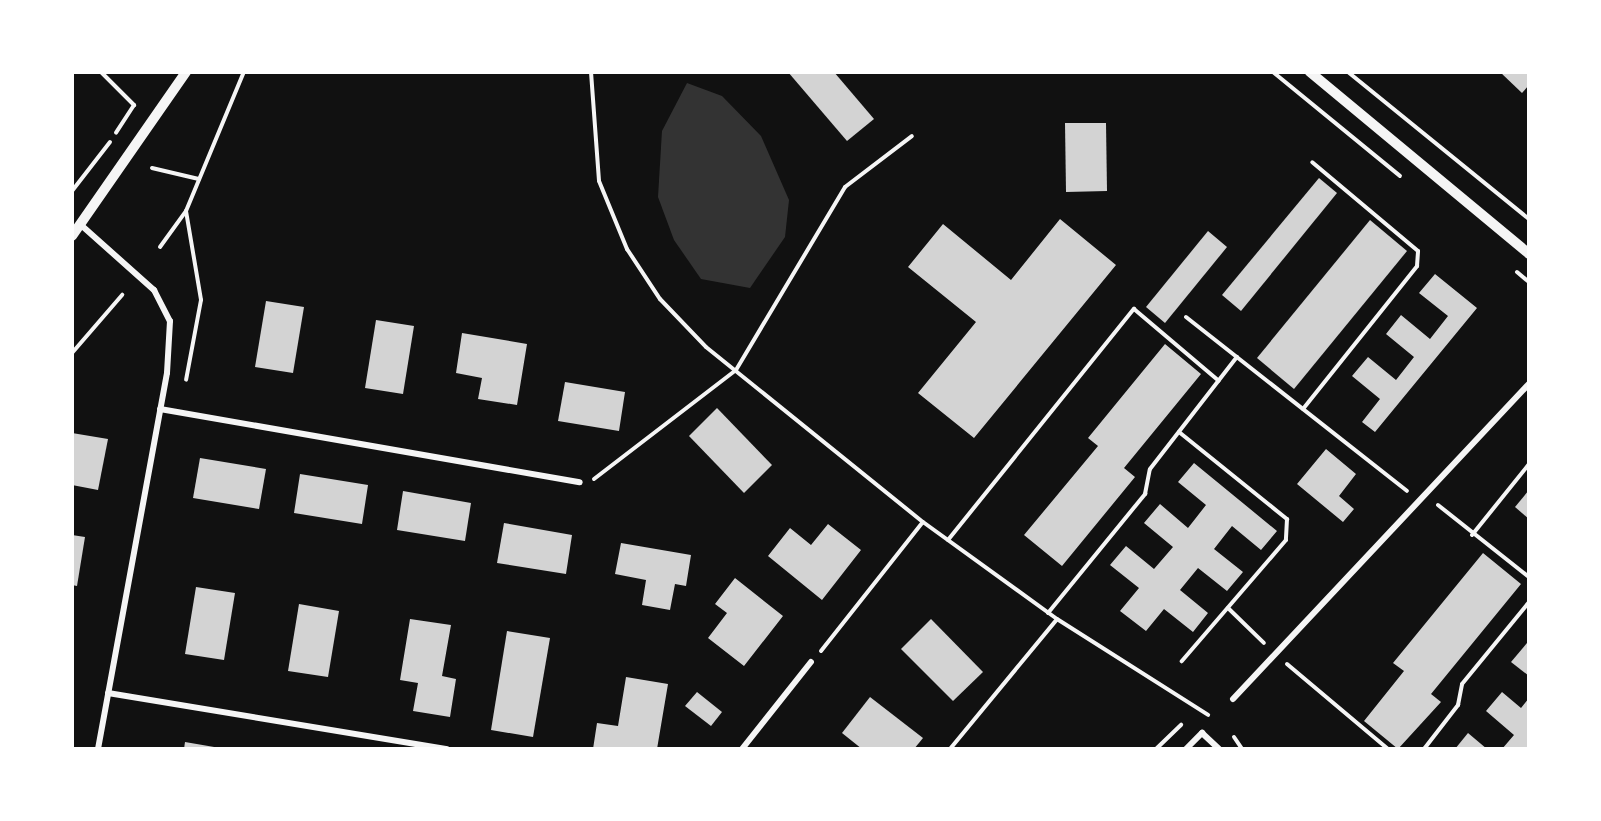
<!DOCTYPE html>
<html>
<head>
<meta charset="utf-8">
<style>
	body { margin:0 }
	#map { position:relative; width:1601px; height:821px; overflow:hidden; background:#111; font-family:Manrope,sans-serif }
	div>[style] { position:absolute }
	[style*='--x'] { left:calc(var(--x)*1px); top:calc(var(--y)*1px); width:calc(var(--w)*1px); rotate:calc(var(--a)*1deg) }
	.water>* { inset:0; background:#333 }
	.building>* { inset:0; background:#d3d3d3 }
	.path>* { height:4px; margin:-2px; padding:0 2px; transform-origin:2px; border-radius:2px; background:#f5f5f5 }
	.minor>* { height:6px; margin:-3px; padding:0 3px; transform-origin:3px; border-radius:3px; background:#f5f5f5 }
	.tertiary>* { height:10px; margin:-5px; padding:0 5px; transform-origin:5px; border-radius:5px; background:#f5f5f5 }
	span { translate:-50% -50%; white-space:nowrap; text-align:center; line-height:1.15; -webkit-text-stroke:4.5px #fff; paint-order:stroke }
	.frame { position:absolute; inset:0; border:74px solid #fff; pointer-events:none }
</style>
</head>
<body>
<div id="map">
	<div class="water">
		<div style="clip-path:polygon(687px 83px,722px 96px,761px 136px,789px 200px,785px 237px,750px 288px,701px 279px,674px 240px,658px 197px,662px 131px)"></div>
	</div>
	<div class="building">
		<div style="clip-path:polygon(788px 72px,834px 72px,874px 119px,847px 141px)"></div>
		<div style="clip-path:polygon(1500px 72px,1529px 72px,1529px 85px,1522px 93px)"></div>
		<div style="clip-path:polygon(1065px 123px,1106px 123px,1107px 191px,1066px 192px)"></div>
		<div style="clip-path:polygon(1319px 178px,1337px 193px,1241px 311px,1222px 295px)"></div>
		<div style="clip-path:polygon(1060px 219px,1116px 265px,974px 438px,918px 393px,976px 322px,908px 267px,943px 224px,1011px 280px)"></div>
		<div style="clip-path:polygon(1370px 220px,1407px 251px,1294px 389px,1257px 358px)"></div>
		<div style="clip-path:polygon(1208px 231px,1227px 247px,1165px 323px,1146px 307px)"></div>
		<div style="clip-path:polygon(1435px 274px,1477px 308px,1375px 432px,1362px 422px,1380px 399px,1352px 376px,1368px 357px,1396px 380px,1414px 357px,1386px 334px,1401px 315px,1430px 339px,1448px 316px,1419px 293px)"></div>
		<div style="clip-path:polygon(266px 301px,304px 307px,293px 373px,255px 367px)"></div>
		<div style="clip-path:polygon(376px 320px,414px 326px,403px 394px,365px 388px)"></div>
		<div style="clip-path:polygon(462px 333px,527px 344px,517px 405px,478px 399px,482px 378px,456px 373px)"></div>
		<div style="clip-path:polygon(1165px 344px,1201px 374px,1124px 468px,1135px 477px,1062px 566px,1024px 535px,1098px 446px,1088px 438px)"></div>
		<div style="clip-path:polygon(565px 382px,625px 392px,619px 431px,558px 421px)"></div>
		<div style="clip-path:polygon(717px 408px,772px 465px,744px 493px,689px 436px)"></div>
		<div style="clip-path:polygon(72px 433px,108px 439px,98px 490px,72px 485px)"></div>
		<div style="clip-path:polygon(1326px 449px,1356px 474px,1339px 496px,1354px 509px,1343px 522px,1297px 484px)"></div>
		<div style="clip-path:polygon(200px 458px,266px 469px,259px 509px,193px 498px)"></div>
		<div style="clip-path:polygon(1194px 463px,1277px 531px,1261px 550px,1232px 526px,1214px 549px,1243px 572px,1227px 591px,1198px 568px,1180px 590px,1208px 613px,1193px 632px,1164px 609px,1146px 631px,1120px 611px,1139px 588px,1110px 565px,1126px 546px,1154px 569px,1173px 547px,1144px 523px,1160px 504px,1188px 528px,1206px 505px,1178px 482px)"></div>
		<div style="clip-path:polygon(300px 474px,368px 485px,362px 524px,294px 513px)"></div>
		<div style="clip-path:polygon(1529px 490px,1529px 519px,1515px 507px)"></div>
		<div style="clip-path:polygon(403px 491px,471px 503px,465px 541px,397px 530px)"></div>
		<div style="clip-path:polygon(504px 523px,572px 535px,566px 574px,497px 563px)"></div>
		<div style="clip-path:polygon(828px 524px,861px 550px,822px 600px,768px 556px,790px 528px,811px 545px)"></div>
		<div style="clip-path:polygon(72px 535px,85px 537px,77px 586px,72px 585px)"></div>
		<div style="clip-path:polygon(621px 543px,691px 555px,686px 586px,675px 584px,670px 610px,642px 605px,646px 580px,615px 574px)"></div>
		<div style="clip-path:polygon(1483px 553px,1521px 584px,1431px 694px,1441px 702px,1398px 749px,1364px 721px,1404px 671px,1393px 663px)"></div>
		<div style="clip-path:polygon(735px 578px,783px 616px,744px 666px,708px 638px,727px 613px,715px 604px)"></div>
		<div style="clip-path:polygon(196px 587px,235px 593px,224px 660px,185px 654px)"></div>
		<div style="clip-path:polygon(299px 604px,339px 611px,328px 677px,288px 671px)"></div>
		<div style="clip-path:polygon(410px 619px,451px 625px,442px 676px,456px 679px,450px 717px,413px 711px,418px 683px,400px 680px)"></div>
		<div style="clip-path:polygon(931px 619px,983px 672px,953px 701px,901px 649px)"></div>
		<div style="clip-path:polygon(507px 631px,550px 638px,533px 737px,491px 730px)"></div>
		<div style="clip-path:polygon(1527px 643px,1529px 644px,1529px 676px,1511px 662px)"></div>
		<div style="clip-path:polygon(626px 677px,668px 684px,657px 749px,593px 749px,597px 723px,618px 726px)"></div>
		<div style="clip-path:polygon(697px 692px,722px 712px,711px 726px,685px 706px)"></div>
		<div style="clip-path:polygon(1502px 692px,1521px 708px,1529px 698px,1529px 749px,1502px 749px,1514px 735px,1486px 711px)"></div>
		<div style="clip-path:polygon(870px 697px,923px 738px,914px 749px,862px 749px,842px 733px)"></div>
		<div style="clip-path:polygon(1468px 733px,1487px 749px,1455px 749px)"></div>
		<div style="clip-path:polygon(185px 742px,220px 748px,220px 749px,184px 749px)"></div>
	</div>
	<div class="path">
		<div style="--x:101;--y:72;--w:47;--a:45"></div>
		<div style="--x:134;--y:105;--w:33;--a:123"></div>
		<div style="--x:591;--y:72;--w:109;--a:85.8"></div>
		<div style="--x:599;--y:181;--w:74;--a:67.6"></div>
		<div style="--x:627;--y:249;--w:60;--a:56.6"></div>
		<div style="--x:660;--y:299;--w:66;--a:46.2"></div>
		<div style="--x:706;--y:347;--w:279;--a:38.9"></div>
		<div style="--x:923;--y:522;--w:165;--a:35.9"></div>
		<div style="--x:1057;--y:619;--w:179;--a:32.4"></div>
		<div style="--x:1273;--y:72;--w:164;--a:39.3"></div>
		<div style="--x:1348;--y:72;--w:233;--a:39.1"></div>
		<div style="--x:152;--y:168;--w:48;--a:13.2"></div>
		<div style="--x:72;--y:191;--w:62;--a:-52.2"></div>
		<div style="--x:186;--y:211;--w:90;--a:80.4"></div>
		<div style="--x:201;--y:300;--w:81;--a:100.6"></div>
		<div style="--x:160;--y:247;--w:44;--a:-54.2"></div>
		<div style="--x:186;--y:211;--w:151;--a:-67.4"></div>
		<div style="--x:1517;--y:272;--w:16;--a:40"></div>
		<div style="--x:1186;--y:317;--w:281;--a:38.2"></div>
		<div style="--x:72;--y:353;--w:77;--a:-49.2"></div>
		<div style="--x:1303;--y:409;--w:183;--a:-51.4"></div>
		<div style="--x:1417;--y:266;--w:15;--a:-86"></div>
		<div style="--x:1418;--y:251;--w:138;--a:-140"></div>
		<div style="--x:1179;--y:432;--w:139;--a:38.9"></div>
		<div style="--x:1287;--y:519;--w:21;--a:93"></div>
		<div style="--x:1286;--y:540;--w:160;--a:130.7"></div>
		<div style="--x:594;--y:479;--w:179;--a:-37.5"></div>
		<div style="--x:736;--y:370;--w:213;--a:-59.2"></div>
		<div style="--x:845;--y:187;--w:84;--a:-37.3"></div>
		<div style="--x:1438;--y:505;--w:116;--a:38.4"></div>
		<div style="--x:1472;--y:535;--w:91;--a:-51.2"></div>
		<div style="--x:948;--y:540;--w:297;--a:-51.2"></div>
		<div style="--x:1134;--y:309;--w:111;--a:40.3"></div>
		<div style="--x:1228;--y:608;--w:50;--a:44.2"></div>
		<div style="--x:1048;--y:613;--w:154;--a:-50.8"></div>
		<div style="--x:1145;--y:494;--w:25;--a:-79"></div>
		<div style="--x:1150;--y:469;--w:142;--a:-52.2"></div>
		<div style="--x:821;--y:651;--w:164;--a:-51.7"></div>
		<div style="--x:1287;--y:664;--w:132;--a:40.1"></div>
		<div style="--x:1234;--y:737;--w:14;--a:56"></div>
		<div style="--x:950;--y:749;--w:168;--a:-50.5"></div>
		<div style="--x:1156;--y:749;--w:35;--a:-44"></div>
		<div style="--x:1424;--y:749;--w:56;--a:-52.3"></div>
		<div style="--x:1458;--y:705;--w:21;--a:-79"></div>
		<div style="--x:1462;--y:684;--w:106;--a:-50.7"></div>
	</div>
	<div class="minor">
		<div style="--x:81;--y:225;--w:98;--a:41.7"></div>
		<div style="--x:154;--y:290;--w:35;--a:63"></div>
		<div style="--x:170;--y:321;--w:52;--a:93.3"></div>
		<div style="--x:167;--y:373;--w:382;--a:100.4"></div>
		<div style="--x:160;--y:409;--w:426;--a:9.9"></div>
		<div style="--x:108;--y:693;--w:344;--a:9.4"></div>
		<div style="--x:1233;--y:699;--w:432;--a:-46.8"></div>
		<div style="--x:742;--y:749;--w:111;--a:-51.6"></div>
		<div style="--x:1186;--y:749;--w:23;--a:-45"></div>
		<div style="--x:1202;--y:733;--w:23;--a:43"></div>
	</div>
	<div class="tertiary">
		<div style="--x:1310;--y:72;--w:285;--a:39.7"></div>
		<div style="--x:72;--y:236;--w:200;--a:-55.2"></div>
	</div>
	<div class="frame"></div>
</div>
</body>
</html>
